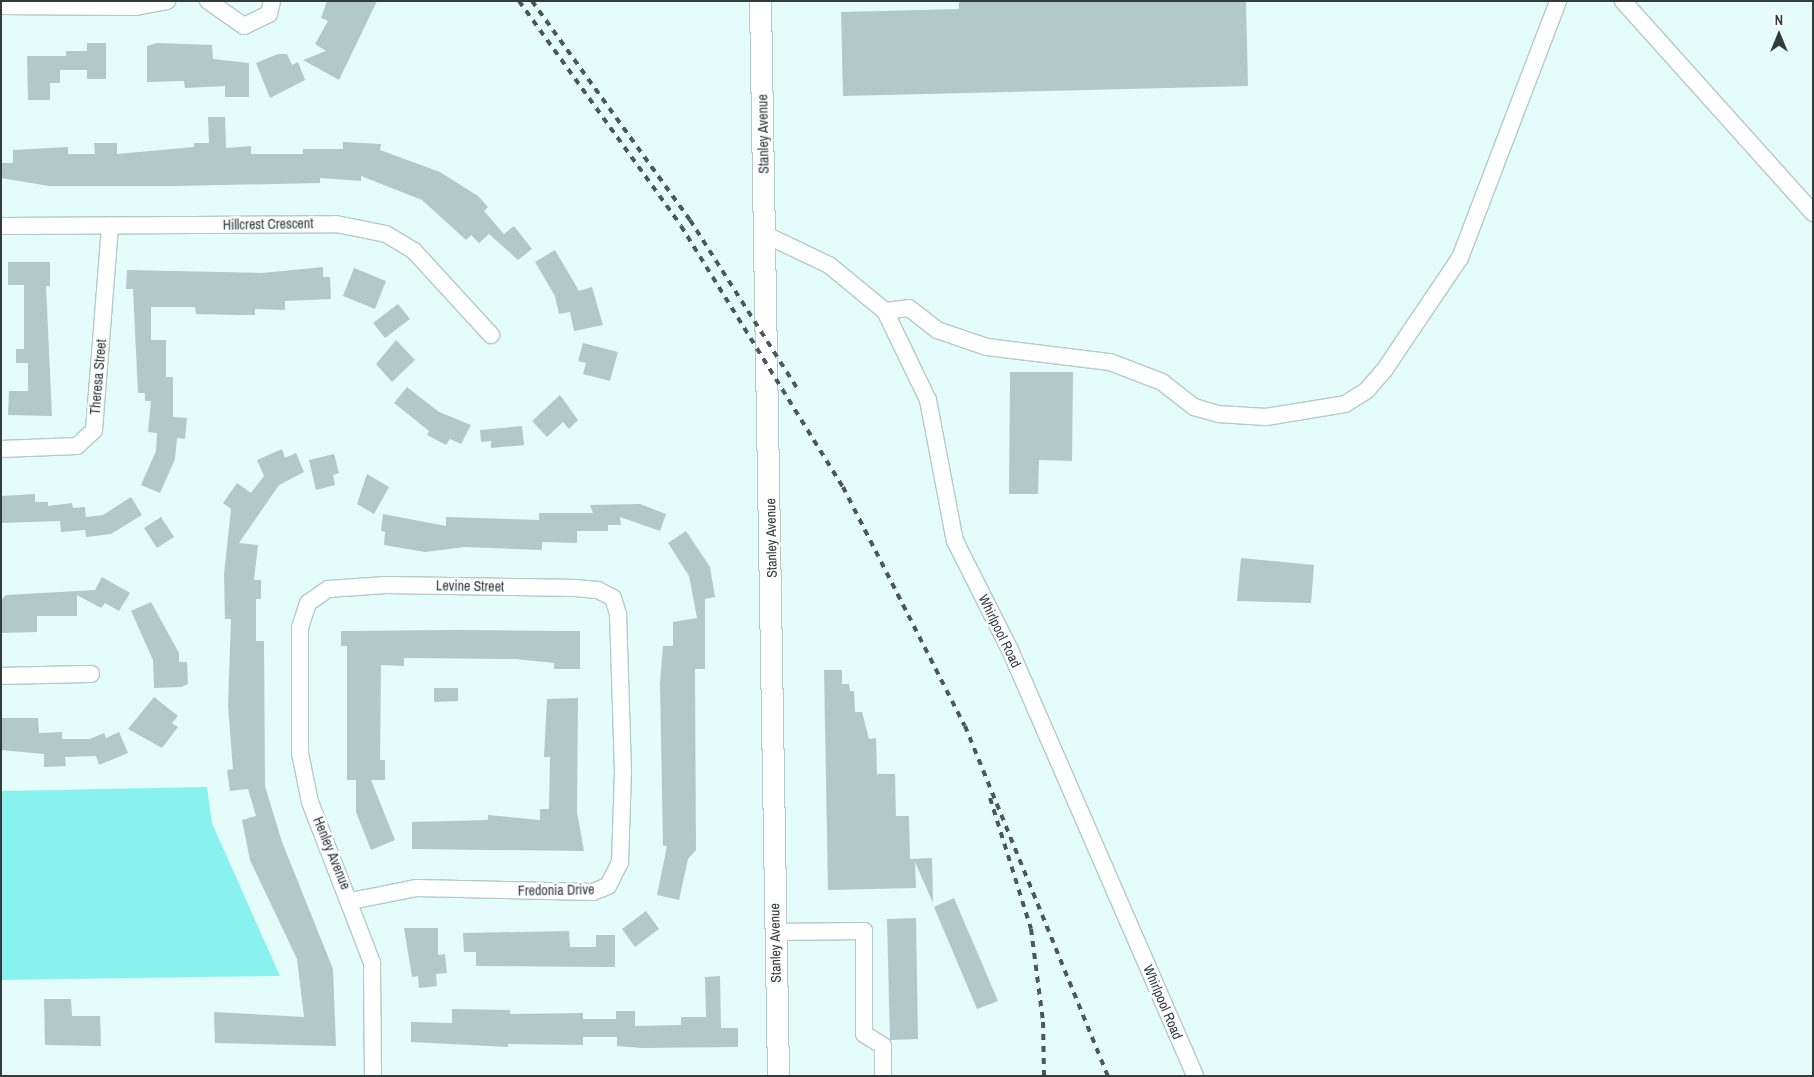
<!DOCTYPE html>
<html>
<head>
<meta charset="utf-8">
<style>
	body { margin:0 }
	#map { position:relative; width:1814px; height:1077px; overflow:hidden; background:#e4fdfb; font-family:"Archivo Narrow",sans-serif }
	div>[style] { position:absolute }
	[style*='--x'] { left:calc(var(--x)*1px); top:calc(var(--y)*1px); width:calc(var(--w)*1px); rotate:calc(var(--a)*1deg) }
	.green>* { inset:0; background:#8af2ee }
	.building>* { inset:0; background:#b1c9c8 }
	.roads { filter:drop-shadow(1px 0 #b2cbc9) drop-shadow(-1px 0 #b2cbc9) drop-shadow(0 1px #b2cbc9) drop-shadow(0 -1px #b2cbc9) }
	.minor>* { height:16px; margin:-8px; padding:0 8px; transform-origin:8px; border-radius:8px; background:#fff }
	.major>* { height:21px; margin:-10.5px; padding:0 10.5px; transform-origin:10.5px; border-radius:10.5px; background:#fff }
	.rail>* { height:4px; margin-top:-2px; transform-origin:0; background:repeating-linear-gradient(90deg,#4c5857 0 6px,transparent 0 12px) }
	span { translate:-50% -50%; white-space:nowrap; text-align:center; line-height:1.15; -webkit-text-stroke:4.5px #fff; paint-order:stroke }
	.street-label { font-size:14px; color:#323c3b }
	.frame { position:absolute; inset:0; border:2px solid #323c3b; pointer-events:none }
	.north { position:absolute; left:1754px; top:10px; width:50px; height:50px; -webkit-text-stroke:4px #fff; paint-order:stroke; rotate:0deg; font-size:14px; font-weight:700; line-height:20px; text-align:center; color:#323c3b }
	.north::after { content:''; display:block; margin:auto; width:18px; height:22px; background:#323c3b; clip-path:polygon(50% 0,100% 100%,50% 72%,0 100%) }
</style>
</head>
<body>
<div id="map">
	<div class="green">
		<div style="clip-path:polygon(207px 787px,212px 823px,280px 976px,1px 980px,1px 791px)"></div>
	</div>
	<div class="building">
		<div style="clip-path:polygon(327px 1px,377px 1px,339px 80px,303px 60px,326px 51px,315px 44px,328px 21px,321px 18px)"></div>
		<div style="clip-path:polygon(959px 1px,1246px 1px,1248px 86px,843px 96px,841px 12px,959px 9px)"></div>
		<div style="clip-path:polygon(87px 43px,106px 43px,106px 79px,87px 79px,87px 70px,60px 70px,60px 83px,50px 83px,50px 100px,28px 100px,27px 56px,66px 56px,66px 51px,87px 51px)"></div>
		<div style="clip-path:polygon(157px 43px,212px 45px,213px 59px,249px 63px,249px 97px,225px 97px,225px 86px,185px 88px,184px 81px,147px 82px,147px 46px)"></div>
		<div style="clip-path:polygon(278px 54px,287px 54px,292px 65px,298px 62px,305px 80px,270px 98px,256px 63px)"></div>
		<div style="clip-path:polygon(208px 117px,225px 117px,226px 148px,251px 146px,251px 154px,303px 154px,303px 149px,343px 149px,343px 142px,381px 144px,380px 150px,440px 172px,478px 196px,488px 207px,484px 211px,504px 234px,514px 226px,532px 249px,518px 260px,489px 234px,479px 243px,471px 235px,466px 240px,422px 200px,361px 176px,361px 181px,320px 178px,320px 183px,176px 186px,49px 186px,1px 178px,1px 163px,13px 163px,13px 150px,68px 147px,68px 154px,95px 154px,94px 143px,117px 143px,117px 154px,194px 147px,194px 143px,209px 143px)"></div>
		<div style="clip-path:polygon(555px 250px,579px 291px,592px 287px,603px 325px,574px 331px,570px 312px,559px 314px,555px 296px,535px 262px)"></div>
		<div style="clip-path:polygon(8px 262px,50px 262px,50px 286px,46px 286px,52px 416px,8px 415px,9px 391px,28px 391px,28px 363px,16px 363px,16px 349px,24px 349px,24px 285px,8px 285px)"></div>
		<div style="clip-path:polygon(323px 267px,323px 277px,330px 277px,331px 299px,285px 301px,285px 310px,255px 309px,255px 315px,238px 315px,196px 314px,195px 307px,151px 307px,151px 340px,166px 340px,166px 377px,173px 377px,173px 417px,187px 418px,185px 439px,177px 438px,175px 459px,160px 493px,141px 485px,156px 451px,157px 433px,148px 432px,151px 401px,145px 401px,145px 393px,138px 393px,133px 289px,126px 289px,127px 270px,262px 273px)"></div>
		<div style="clip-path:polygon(354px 268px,386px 281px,375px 309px,343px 296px)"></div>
		<div style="clip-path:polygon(398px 304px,410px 319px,385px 338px,373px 323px)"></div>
		<div style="clip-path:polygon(396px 340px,415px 360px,392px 382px,376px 364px)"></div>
		<div style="clip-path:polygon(583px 343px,618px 352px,610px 381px,583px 374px,586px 363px,578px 361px)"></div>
		<div style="clip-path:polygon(1010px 372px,1073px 372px,1072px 461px,1039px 460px,1038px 494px,1009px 494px)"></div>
		<div style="clip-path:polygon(407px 387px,439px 412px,471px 425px,461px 444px,450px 439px,446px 445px,427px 435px,429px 431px,394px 403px)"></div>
		<div style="clip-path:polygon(560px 395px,578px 420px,569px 429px,563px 422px,547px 437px,532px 421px)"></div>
		<div style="clip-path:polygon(522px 426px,524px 445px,491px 448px,491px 441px,481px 442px,480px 430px)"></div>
		<div style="clip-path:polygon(282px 449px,285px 458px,296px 453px,304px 472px,279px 485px,239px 543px,258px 545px,254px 580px,261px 580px,261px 599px,256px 599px,256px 641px,264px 641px,265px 786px,282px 842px,333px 969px,336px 1046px,215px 1043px,214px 1012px,304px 1017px,297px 959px,250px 860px,242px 820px,256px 816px,248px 789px,230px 791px,227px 770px,233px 769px,228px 706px,231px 619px,225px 619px,224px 574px,231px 509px,223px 503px,237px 483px,251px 493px,264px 476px,257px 460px)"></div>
		<div style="clip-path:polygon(334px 454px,339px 473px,333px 475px,335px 485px,316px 490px,309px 460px)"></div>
		<div style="clip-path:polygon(367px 474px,389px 487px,374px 514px,357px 504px)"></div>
		<div style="clip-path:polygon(35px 494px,35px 502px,48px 502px,48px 506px,72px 503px,73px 508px,85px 507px,86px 517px,103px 515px,131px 497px,142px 515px,111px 534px,86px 537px,85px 530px,61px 532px,60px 521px,1px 523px,1px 496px)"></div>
		<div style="clip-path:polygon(640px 504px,666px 514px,660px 531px,620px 517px,621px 525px,608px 525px,608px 531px,577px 531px,577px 543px,542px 542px,542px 550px,465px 547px,425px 552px,384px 545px,385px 532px,381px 531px,383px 514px,446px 526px,446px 517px,539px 520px,539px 513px,593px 513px,590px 505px)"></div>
		<div style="clip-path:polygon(161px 517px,174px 537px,157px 548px,144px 528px)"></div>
		<div style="clip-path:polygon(686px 531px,710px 567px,715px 597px,705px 599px,705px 669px,695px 669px,696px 850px,688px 859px,679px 900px,657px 895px,667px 846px,663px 846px,660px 683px,663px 646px,673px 646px,673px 622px,697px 618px,689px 576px,668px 543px)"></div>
		<div style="clip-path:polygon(1241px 558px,1314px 565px,1311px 603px,1237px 601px)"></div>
		<div style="clip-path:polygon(102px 577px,130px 593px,119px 611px,105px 603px,101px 608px,77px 595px,77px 616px,37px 616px,37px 632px,1px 633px,1px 600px,6px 595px,95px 590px)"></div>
		<div style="clip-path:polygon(151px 602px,179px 653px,179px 662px,187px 662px,188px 684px,181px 687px,154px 688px,153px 660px,131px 611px)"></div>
		<div style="clip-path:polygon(458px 630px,580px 631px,580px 669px,554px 669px,554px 663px,516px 659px,404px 658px,404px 666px,381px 665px,380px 760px,385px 760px,385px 780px,371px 780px,395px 840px,371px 850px,356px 812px,356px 780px,347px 780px,347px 646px,341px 646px,341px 631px)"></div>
		<div style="clip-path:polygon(824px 670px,842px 670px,842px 684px,849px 684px,850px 691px,854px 691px,855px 712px,862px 712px,869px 739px,876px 738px,877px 774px,895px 774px,896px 816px,909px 816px,910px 859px,932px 858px,933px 903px,915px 862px,916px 888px,828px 890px)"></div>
		<div style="clip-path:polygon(434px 688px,458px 688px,458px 701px,434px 702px)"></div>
		<div style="clip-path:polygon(154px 697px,178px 716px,172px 723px,178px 727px,162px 748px,128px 729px)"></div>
		<div style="clip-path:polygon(578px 698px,577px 812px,584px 851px,412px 849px,412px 822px,488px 820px,488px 815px,540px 820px,540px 809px,549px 809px,550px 757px,544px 757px,547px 699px)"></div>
		<div style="clip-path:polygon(1px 718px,38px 718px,39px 733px,62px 732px,62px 739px,90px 739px,104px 733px,106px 738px,119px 732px,128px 753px,99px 765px,96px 756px,65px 757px,66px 766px,44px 767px,44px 754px,1px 750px)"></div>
		<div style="clip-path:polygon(954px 898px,998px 1001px,977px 1009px,934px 907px)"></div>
		<div style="clip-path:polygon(646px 911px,659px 929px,635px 947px,622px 929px)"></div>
		<div style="clip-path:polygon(916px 918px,918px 1039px,890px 1040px,887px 919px)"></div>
		<div style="clip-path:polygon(404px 928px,438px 928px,438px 955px,445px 954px,447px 973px,436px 974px,437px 986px,419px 988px,418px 976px,412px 977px)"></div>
		<div style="clip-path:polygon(569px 931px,570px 947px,596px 947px,596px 935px,615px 935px,615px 967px,476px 966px,476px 952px,464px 952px,463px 933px)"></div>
		<div style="clip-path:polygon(720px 976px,721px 1028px,738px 1028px,738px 1047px,641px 1048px,617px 1046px,617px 1037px,583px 1037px,583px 1045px,508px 1044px,508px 1047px,411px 1042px,411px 1022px,452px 1023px,452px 1009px,510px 1010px,510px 1014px,583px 1013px,583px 1019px,616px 1019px,616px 1011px,635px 1011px,635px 1026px,681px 1025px,681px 1017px,706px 1017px,705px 977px)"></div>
		<div style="clip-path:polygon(44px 999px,71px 999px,72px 1016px,100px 1016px,101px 1046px,45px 1045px)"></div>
	</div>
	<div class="roads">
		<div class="minor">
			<div style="--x:208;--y:1;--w:44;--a:34.8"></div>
			<div style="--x:244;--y:26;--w:28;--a:-26"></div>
			<div style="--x:269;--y:14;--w:13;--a:-77"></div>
			<div style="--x:1623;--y:1;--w:285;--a:48.1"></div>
			<div style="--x:1;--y:6;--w:135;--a:0.4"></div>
			<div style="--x:136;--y:7;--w:32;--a:-11"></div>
			<div style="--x:1;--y:226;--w:335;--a:-0.3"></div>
			<div style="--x:336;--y:224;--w:51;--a:11.3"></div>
			<div style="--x:386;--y:234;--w:33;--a:31"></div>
			<div style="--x:414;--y:251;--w:114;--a:47.5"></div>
			<div style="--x:766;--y:235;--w:70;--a:25.5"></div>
			<div style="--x:829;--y:265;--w:72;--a:39.4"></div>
			<div style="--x:885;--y:311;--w:99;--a:64.2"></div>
			<div style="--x:928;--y:400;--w:144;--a:79.2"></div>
			<div style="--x:955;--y:541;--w:122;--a:63.2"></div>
			<div style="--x:1010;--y:650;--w:464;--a:66.5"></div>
			<div style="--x:885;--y:311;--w:24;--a:-7"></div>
			<div style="--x:909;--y:308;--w:36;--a:38"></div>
			<div style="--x:937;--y:330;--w:53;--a:18.8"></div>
			<div style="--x:987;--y:347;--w:124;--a:7"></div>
			<div style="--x:1110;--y:362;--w:56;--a:21"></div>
			<div style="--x:1162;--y:382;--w:41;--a:38"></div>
			<div style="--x:1194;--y:407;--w:25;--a:16"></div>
			<div style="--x:1218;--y:414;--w:48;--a:3.6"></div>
			<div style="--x:1266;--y:417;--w:80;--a:-9.3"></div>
			<div style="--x:1345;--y:404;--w:26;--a:-32"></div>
			<div style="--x:1367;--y:390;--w:28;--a:-49"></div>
			<div style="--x:1385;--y:369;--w:134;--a:-56"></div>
			<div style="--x:1460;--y:258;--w:275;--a:-69.1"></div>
			<div style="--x:1;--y:449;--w:76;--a:-2.3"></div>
			<div style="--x:77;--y:446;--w:23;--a:-43"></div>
			<div style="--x:94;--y:430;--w:205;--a:-85.5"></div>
			<div style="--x:1;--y:676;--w:90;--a:-1.3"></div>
			<div style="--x:351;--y:901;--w:66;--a:-11.3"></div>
			<div style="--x:416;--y:888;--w:177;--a:1.3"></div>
			<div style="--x:593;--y:892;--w:16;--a:-22"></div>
			<div style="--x:608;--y:886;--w:27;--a:-63"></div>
			<div style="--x:620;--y:862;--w:90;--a:-88.1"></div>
			<div style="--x:623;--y:772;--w:158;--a:-91.8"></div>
			<div style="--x:618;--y:614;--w:17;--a:-107"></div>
			<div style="--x:613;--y:598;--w:17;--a:-152"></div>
			<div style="--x:598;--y:590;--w:21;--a:-175"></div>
			<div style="--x:577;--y:588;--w:191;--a:-179.1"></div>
			<div style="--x:386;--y:585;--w:58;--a:176.1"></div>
			<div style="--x:328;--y:589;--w:24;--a:145"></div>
			<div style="--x:308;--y:603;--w:26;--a:108"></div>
			<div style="--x:300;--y:628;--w:125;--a:90"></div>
			<div style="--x:300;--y:753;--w:50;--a:78.5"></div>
			<div style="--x:310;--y:802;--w:173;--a:68.9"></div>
			<div style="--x:372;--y:963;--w:113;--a:89.5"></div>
			<div style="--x:775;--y:932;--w:89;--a:-0.6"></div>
			<div style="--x:864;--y:931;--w:103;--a:90"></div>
			<div style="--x:864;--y:1034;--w:22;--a:32"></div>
			<div style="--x:883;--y:1046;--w:30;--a:90"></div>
		</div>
		<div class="major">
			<div style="--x:760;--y:1;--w:1075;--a:89.04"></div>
		</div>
	</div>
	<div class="rail">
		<div style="--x:519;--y:1;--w:277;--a:54.2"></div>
		<div style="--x:681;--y:226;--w:307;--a:58.2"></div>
		<div style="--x:843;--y:487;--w:268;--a:63"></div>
		<div style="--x:965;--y:726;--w:378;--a:67.8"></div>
		<div style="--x:532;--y:1;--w:270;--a:54.2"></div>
		<div style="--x:690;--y:220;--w:203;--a:57.5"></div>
		<div style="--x:990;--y:798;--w:137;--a:72.6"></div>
		<div style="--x:1031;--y:929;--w:94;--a:82.6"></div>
		<div style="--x:1043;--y:1022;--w:54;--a:88.9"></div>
	</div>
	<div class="street-label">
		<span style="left:763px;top:134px;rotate:-91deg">Stanley Avenue</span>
		<span style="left:268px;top:224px;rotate:-1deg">Hillcrest Crescent</span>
		<span style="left:98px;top:377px;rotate:-85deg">Theresa Street</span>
		<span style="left:771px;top:538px;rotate:-91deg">Stanley Avenue</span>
		<span style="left:470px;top:586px;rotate:1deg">Levine Street</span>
		<span style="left:1000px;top:631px;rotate:64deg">Whirlpool Road</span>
		<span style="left:332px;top:853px;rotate:68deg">Henley Avenue</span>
		<span style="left:556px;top:890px;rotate:-1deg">Fredonia Drive</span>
		<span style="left:775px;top:943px;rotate:-91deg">Stanley Avenue</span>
		<span style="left:1163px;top:1002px;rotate:67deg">Whirlpool Road</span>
	</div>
	<div class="frame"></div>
	<div class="north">N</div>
</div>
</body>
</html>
